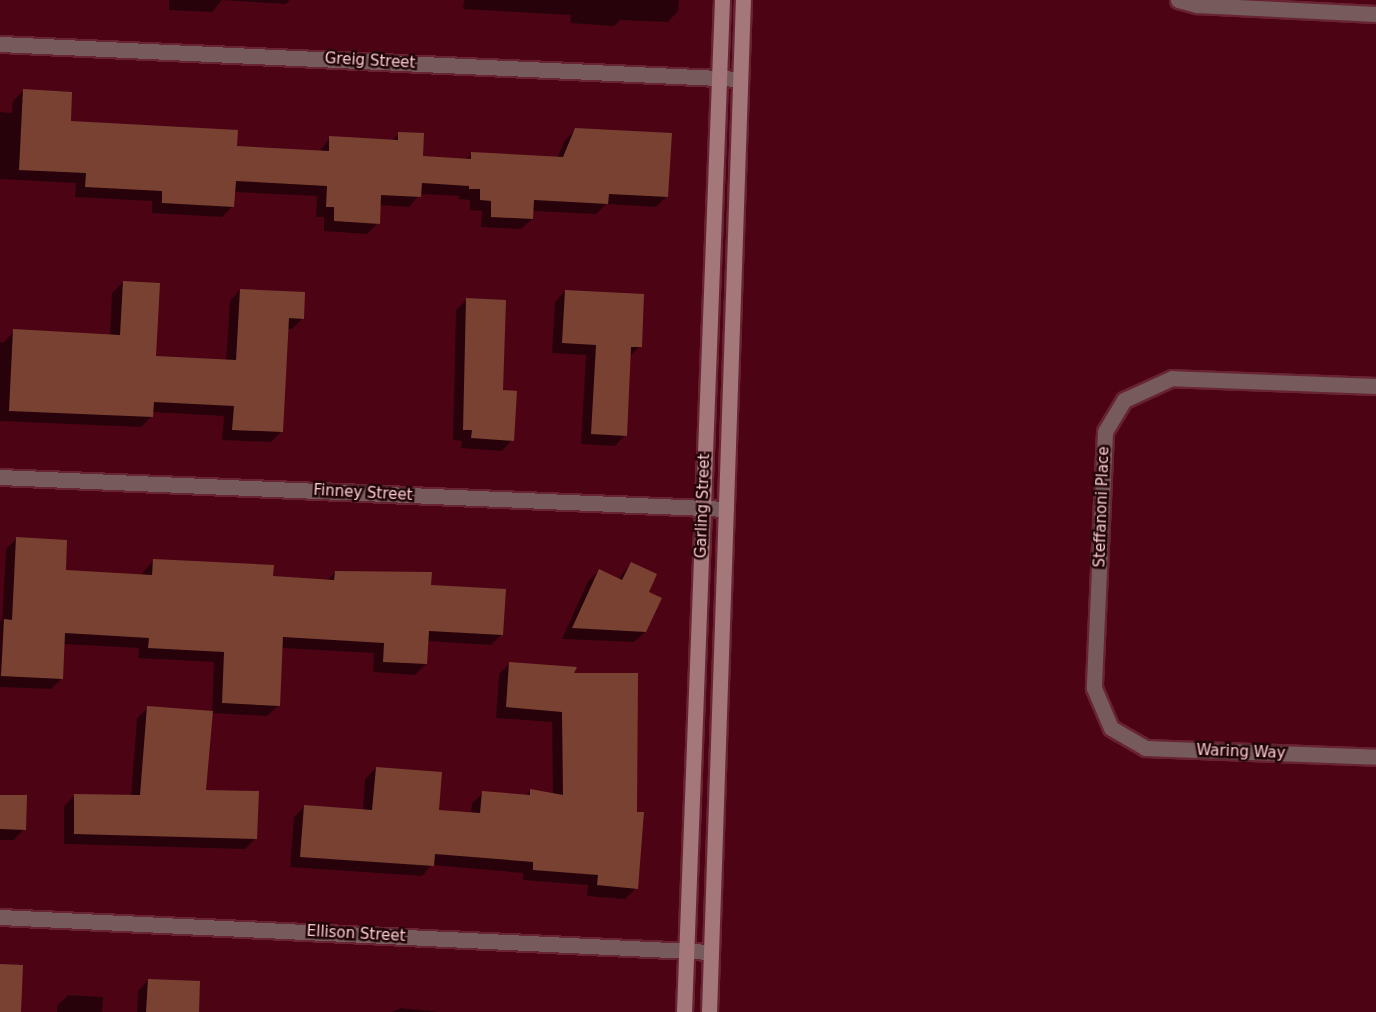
<!DOCTYPE html>
<html>
<head>
<meta charset="utf-8">
<style>
	body { margin:0 }
	#map { position:relative; width:1376px; height:1012px; overflow:hidden; background:#4c0415; font-family:"DejaVu Sans",sans-serif }
	div>[style] { position:absolute }
	[style*='--x'] { left:calc(var(--x)*1px); top:calc(var(--y)*1px); width:calc(var(--w)*1px); rotate:calc(var(--a)*1deg) }
	.shadow>* { inset:0; background:#0007 }
	.building>* { inset:0; background:#794132 }
	.roads { filter:drop-shadow(2px 0 #682433) drop-shadow(-2px 0 #682433) drop-shadow(0 2px #682433) drop-shadow(0 -2px #682433) }
	.street>* { height:15px; margin:-7.5px; padding:0 7.5px; transform-origin:7.5px; border-radius:7.5px; background:#775b5c }
	.secondary>* { height:15px; margin:-7.5px; padding:0 7.5px; transform-origin:7.5px; border-radius:7.5px; background:#a4787a }
	span { translate:-50% -50%; white-space:nowrap; text-align:center; line-height:1.15; -webkit-text-stroke:5px #210408; paint-order:stroke }
	.street-label { font-size:15px; color:#fccfd1 }
</style>
</head>
<body>
<div id="map">
	<div class="shadow">
		<div style="clip-path:polygon(169px 0,290px 0,286px 4px,222px 0,212px 12px,169px 10px)"></div>
		<div style="clip-path:polygon(464px 0,679px 0,678px 11px,668px 22px,620px 20px,614px 26px,570px 23px,571px 15px,463px 9px)"></div>
		<div style="clip-path:polygon(23px 91px,69px 122px,236px 148px,319px 152px,330px 138px,391px 141px,399px 134px,422px 158px,465px 160px,472px 153px,557px 158px,565px 140px,576px 129px,667px 196px,656px 207px,606px 204px,596px 214px,532px 211px,532px 219px,521px 229px,481px 227px,482px 211px,470px 210px,470px 200px,459px 199px,459px 196px,420px 194px,409px 207px,379px 205px,378px 223px,367px 234px,324px 231px,324px 217px,316px 217px,317px 196px,234px 192px,233px 206px,222px 217px,152px 213px,152px 201px,75px 197px,76px 183px,0 179px,0 112px,12px 113px,13px 101px)"></div>
		<div style="clip-path:polygon(123px 282px,155px 358px,226px 361px,230px 301px,240px 290px,303px 318px,292px 329px,287px 329px,281px 432px,271px 442px,222px 440px,224px 416px,152px 412px,152px 416px,141px 427px,0 421px,0 342px,3px 343px,14px 331px,110px 336px,112px 293px)"></div>
		<div style="clip-path:polygon(565px 291px,640px 346px,629px 357px,625px 435px,615px 446px,581px 444px,586px 355px,552px 353px,555px 302px)"></div>
		<div style="clip-path:polygon(467px 299px,501px 392px,512px 440px,502px 451px,461px 448px,462px 441px,453px 440px,456px 310px)"></div>
		<div style="clip-path:polygon(17px 538px,64px 572px,142px 576px,143px 572px,153px 561px,271px 578px,327px 581px,335px 572px,430px 586px,502px 634px,491px 645px,427px 641px,426px 664px,415px 675px,373px 672px,374px 653px,281px 648px,278px 706px,267px 716px,211px 713px,205px 791px,256px 838px,245px 849px,64px 844px,64px 806px,75px 795px,131px 797px,137px 718px,148px 708px,212px 713px,214px 662px,138px 658px,139px 648px,63px 644px,61px 679px,51px 689px,0 687px,0 620px,2px 621px,6px 549px)"></div>
		<div style="clip-path:polygon(631px 563px,647px 593px,645px 632px,634px 642px,562px 639px,588px 581px,599px 571px,618px 580px)"></div>
		<div style="clip-path:polygon(510px 663px,572px 675px,636px 888px,625px 899px,587px 896px,588px 885px,523px 880px,523px 873px,432px 865px,422px 876px,290px 867px,294px 817px,305px 806px,363px 811px,365px 779px,376px 768px,437px 811px,471px 813px,472px 803px,483px 793px,525px 796px,530px 791px,553px 795px,552px 722px,496px 718px,499px 674px)"></div>
		<div style="clip-path:polygon(0 796px,24px 829px,14px 840px,0 840px)"></div>
		<div style="clip-path:polygon(148px 980px,197px 1012px,137px 1012px,138px 991px)"></div>
		<div style="clip-path:polygon(68px 995px,103px 997px,102px 1012px,57px 1012px,57px 1006px)"></div>
		<div style="clip-path:polygon(401px 1008px,439px 1012px,391px 1012px)"></div>
	</div>
	<div class="building">
		<div style="clip-path:polygon(23px 89px,72px 92px,71px 121px,238px 130px,237px 146px,329px 151px,329px 136px,398px 140px,398px 132px,424px 133px,423px 156px,471px 159px,471px 152px,563px 157px,575px 128px,672px 133px,668px 197px,609px 194px,608px 204px,534px 200px,533px 219px,491px 217px,491px 201px,480px 200px,480px 189px,469px 189px,469px 186px,422px 183px,421px 197px,381px 195px,380px 224px,334px 221px,334px 207px,326px 207px,327px 186px,236px 181px,234px 207px,162px 203px,162px 191px,85px 187px,86px 173px,19px 170px)"></div>
		<div style="clip-path:polygon(123px 281px,160px 283px,156px 356px,236px 360px,240px 289px,305px 292px,304px 319px,289px 318px,283px 432px,232px 430px,234px 406px,154px 402px,153px 417px,9px 411px,13px 329px,120px 335px)"></div>
		<div style="clip-path:polygon(565px 290px,644px 294px,642px 347px,631px 347px,627px 436px,591px 434px,596px 345px,562px 343px)"></div>
		<div style="clip-path:polygon(466px 298px,506px 300px,503px 390px,517px 391px,514px 441px,471px 438px,472px 430px,463px 430px)"></div>
		<div style="clip-path:polygon(16px 537px,67px 540px,66px 570px,152px 575px,153px 559px,274px 565px,273px 576px,334px 580px,335px 571px,432px 572px,431px 585px,506px 589px,503px 635px,429px 631px,427px 664px,383px 662px,384px 643px,283px 637px,280px 706px,222px 703px,224px 652px,148px 648px,149px 638px,65px 633px,63px 679px,1px 676px,4px 619px,12px 620px)"></div>
		<div style="clip-path:polygon(631px 562px,657px 574px,649px 592px,662px 598px,646px 632px,572px 628px,599px 569px,622px 580px)"></div>
		<div style="clip-path:polygon(509px 662px,577px 667px,574px 673px,638px 673px,637px 812px,644px 812px,638px 889px,597px 885px,598px 875px,533px 870px,533px 862px,435px 854px,434px 866px,300px 857px,304px 805px,372px 810px,376px 767px,442px 772px,439px 810px,480px 813px,482px 791px,530px 795px,530px 789px,563px 795px,562px 712px,506px 707px)"></div>
		<div style="clip-path:polygon(147px 706px,213px 711px,206px 790px,259px 791px,257px 839px,74px 834px,74px 794px,140px 795px)"></div>
		<div style="clip-path:polygon(0 795px,27px 795px,26px 830px,0 829px)"></div>
		<div style="clip-path:polygon(0 964px,23px 965px,21px 1012px,0 1012px)"></div>
		<div style="clip-path:polygon(148px 979px,200px 981px,199px 1012px,146px 1012px)"></div>
	</div>
	<div class="roads">
		<div class="street">
			<div style="--x:1178;--y:0;--w:20;--a:15"></div>
			<div style="--x:1197;--y:5;--w:179;--a:2.9"></div>
			<div style="--x:0;--y:44;--w:741;--a:2.71"></div>
			<div style="--x:1376;--y:386;--w:204;--a:-177.8"></div>
			<div style="--x:1172;--y:378;--w:53;--a:155.4"></div>
			<div style="--x:1124;--y:400;--w:37;--a:121"></div>
			<div style="--x:1105;--y:432;--w:256;--a:92.5"></div>
			<div style="--x:1094;--y:688;--w:43;--a:67"></div>
			<div style="--x:1111;--y:728;--w:39;--a:30"></div>
			<div style="--x:1145;--y:748;--w:231;--a:2.2"></div>
			<div style="--x:0;--y:477;--w:727;--a:2.52"></div>
			<div style="--x:0;--y:917;--w:712;--a:2.82"></div>
		</div>
		<div class="secondary">
			<div style="--x:684;--y:1012;--w:1013;--a:-87.85"></div>
			<div style="--x:709;--y:1012;--w:1013;--a:-88.08"></div>
		</div>
	</div>
	<div class="street-label">
		<span style="left:370px;top:61px;rotate:3deg">Greig Street</span>
		<span style="left:363px;top:493px;rotate:3deg">Finney Street</span>
		<span style="left:703px;top:506px;rotate:-88deg">Garling Street</span>
		<span style="left:1102px;top:507px;rotate:-88deg">Steffanoni Place</span>
		<span style="left:1241px;top:752px;rotate:2deg">Waring Way</span>
		<span style="left:356px;top:934px;rotate:3deg">Ellison Street</span>
	</div>
</div>
</body>
</html>
